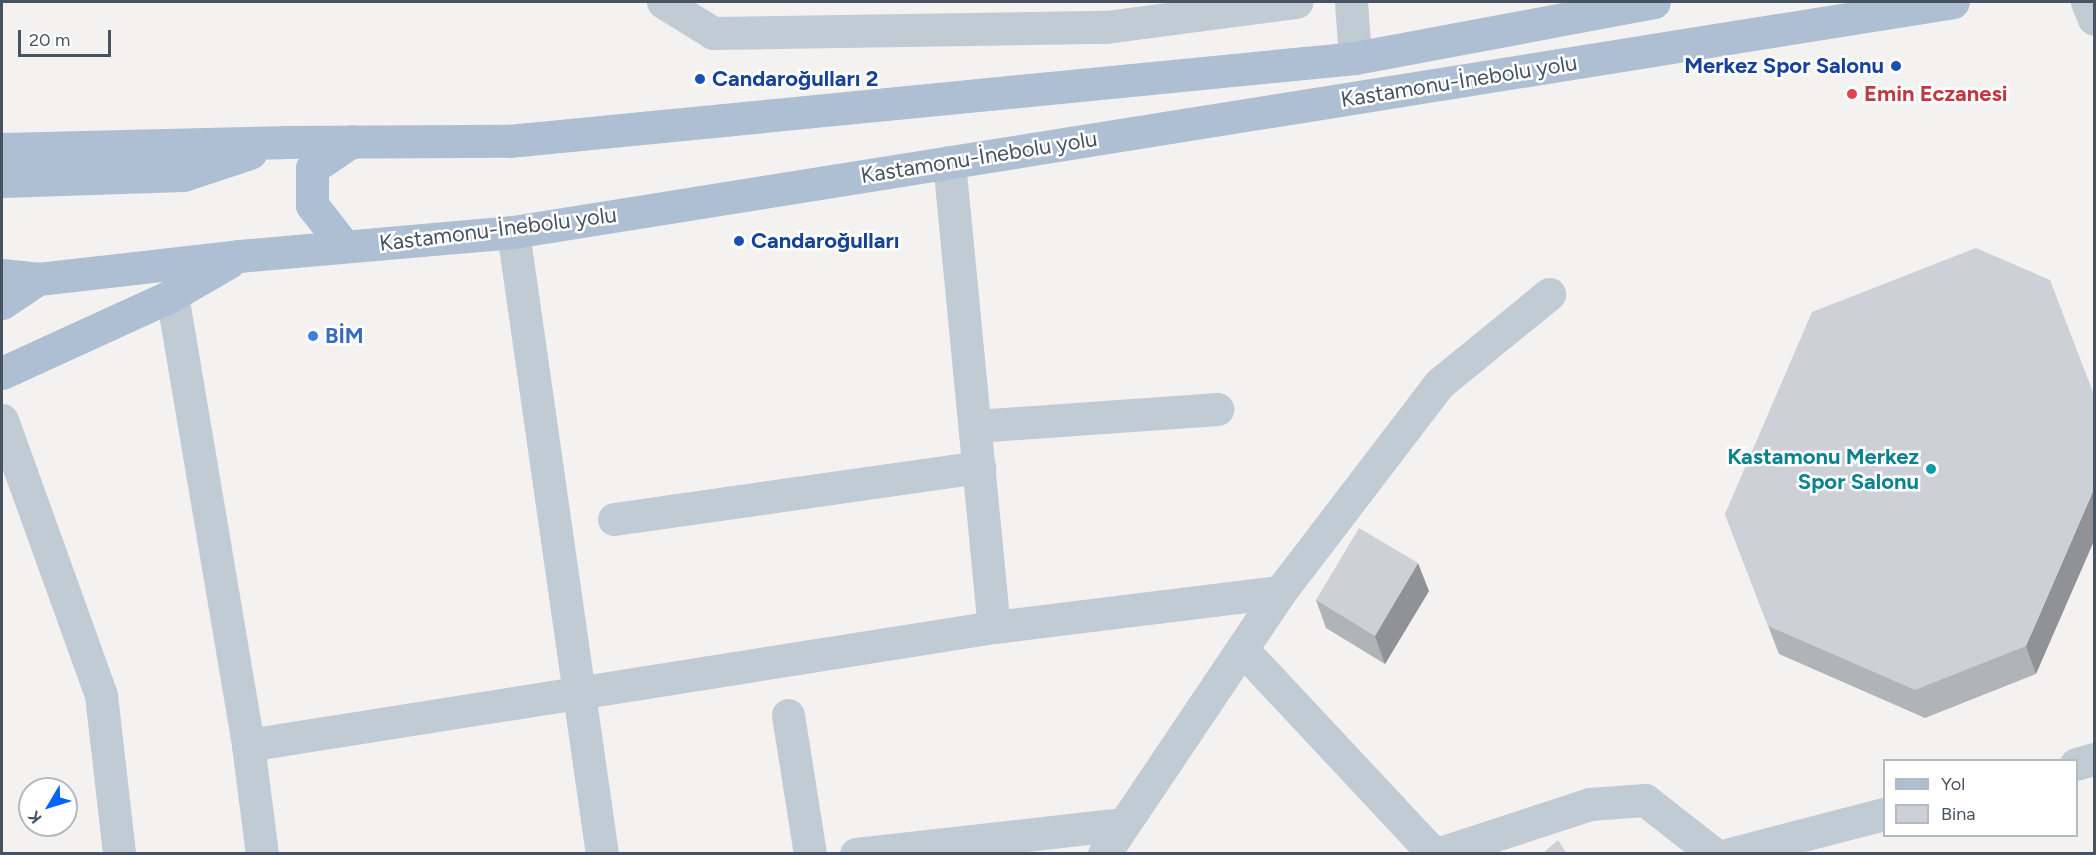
<!DOCTYPE html>
<html>
<head>
<meta charset="utf-8">
<style>
	body { margin:0 }
	#map { position:relative; width:2096px; height:855px; overflow:hidden; background:#f4f1f1; font-family:Figtree,sans-serif }
	div>[style] { position:absolute }
	[style*='--x'] { left:calc(var(--x)*1px); top:calc(var(--y)*1px); width:calc(var(--w)*1px); rotate:calc(var(--a)*1deg) }
	.minor>* { height:33px; margin:-16.5px; padding:0 16.5px; transform-origin:16.5px; border-radius:16.5px; background:#c1cbd4 }
	.major>* { height:33px; margin:-16.5px; padding:0 16.5px; transform-origin:16.5px; border-radius:16.5px; background:#aebfd3 }
	.wall>* { inset:0; background:#b0b3b8 }
	.shaded-wall>* { inset:0; background:#909296 }
	.building>* { inset:0; background:#cdd0d6 }
	.dots>* { width:16px; height:16px; translate:-50% -50%; box-sizing:border-box; border:3px solid #fff; border-radius:50% }
	span { translate:-50% -50%; white-space:nowrap; text-align:center; line-height:1.15; -webkit-text-stroke:5px #fff; paint-order:stroke }
	.transit-label { font-size:22px; color:#164399; font-weight:700 }
	.right { translate:-100% -50%; text-align:right }
	.left { translate:0 -50%; text-align:left }
	.street-label { font-size:22px; color:#475361 }
	.health-label { font-size:22px; color:#be3a42; font-weight:700 }
	.shop-label { font-size:22px; color:#366cbe; font-weight:700 }
	.culture-label { font-size:22px; color:#0d838f; font-weight:700 }
	.frame { position:absolute; inset:0; border:3px solid #475361; pointer-events:none }
	.legend { position:absolute; left:1883px; top:759px; width:195px; height:78px; box-sizing:border-box; background:#fff; border:2px solid #b5bac0; margin:0; padding:8px 10px; list-style:none; font-size:18px; color:#475361 }
	.legend li { display:flex; align-items:center; gap:12px; height:30px }
	.legend b { width:30px; border:2px solid #b5bac0 }
	.north { position:absolute; left:18px; top:777px; width:60px; height:60px; box-sizing:border-box; background:#fff; border:2px solid #b5bac0; border-radius:50%; rotate:232deg; font-size:16px; font-weight:700; line-height:24px; text-align:center; color:#475361 }
	.north::after { content:''; display:block; margin:auto; width:21px; height:27px; background:#0463fb; clip-path:polygon(50% 0,100% 100%,50% 72%,0 100%) }
	.scale { position:absolute; left:18px; top:30px; width:93px; height:27px; box-sizing:border-box; border:3px solid #475361; border-top:0; padding-left:8px; font-size:18px; line-height:21px; white-space:nowrap; color:#475361; -webkit-text-stroke:4px #fff; paint-order:stroke }
</style>
</head>
<body>
<div id="map">
	<div class="minor">
		<div style="--x:663;--y:2;--w:59;--a:31.8"></div>
		<div style="--x:713;--y:33;--w:393;--a:-0.9"></div>
		<div style="--x:1106;--y:27;--w:192;--a:-7.5"></div>
		<div style="--x:1351;--y:2;--w:56;--a:85.9"></div>
		<div style="--x:2087;--y:2;--w:18;--a:68"></div>
		<div style="--x:949;--y:162;--w:467;--a:84.5"></div>
		<div style="--x:513;--y:232;--w:628;--a:81.86"></div>
		<div style="--x:172;--y:295;--w:456;--a:80.4"></div>
		<div style="--x:248;--y:745;--w:110;--a:82.7"></div>
		<div style="--x:2;--y:420;--w:292;--a:70.2"></div>
		<div style="--x:101;--y:695;--w:160;--a:83.5"></div>
		<div style="--x:975;--y:426;--w:243;--a:-4"></div>
		<div style="--x:614;--y:519;--w:369;--a:-8.1"></div>
		<div style="--x:1242;--y:649;--w:281;--a:46.9"></div>
		<div style="--x:788;--y:715;--w:141;--a:81"></div>
		<div style="--x:248;--y:745;--w:755;--a:-8.99"></div>
		<div style="--x:994;--y:627;--w:288;--a:-7"></div>
		<div style="--x:2076;--y:764;--w:19;--a:-16"></div>
		<div style="--x:856;--y:854;--w:269;--a:-6.4"></div>
		<div style="--x:1104;--y:854;--w:316;--a:-56.1"></div>
		<div style="--x:1280;--y:592;--w:263;--a:-52.6"></div>
		<div style="--x:1440;--y:383;--w:141;--a:-39.2"></div>
		<div style="--x:1437;--y:854;--w:161;--a:-18.1"></div>
		<div style="--x:1590;--y:804;--w:55;--a:-4.2"></div>
		<div style="--x:1645;--y:800;--w:88;--a:38"></div>
		<div style="--x:1730;--y:854;--w:159;--a:-14.6"></div>
	</div>
	<div class="major">
		<div style="--x:2;--y:149;--w:281;--a:-1.4"></div>
		<div style="--x:283;--y:142;--w:226;--a:-0.3"></div>
		<div style="--x:509;--y:141;--w:850;--a:-5.6"></div>
		<div style="--x:1355;--y:58;--w:304;--a:-10.6"></div>
		<div style="--x:2;--y:181;--w:181;--a:-1.9"></div>
		<div style="--x:183;--y:175;--w:71;--a:-18.2"></div>
		<div style="--x:344;--y:246;--w:52;--a:-128"></div>
		<div style="--x:312;--y:205;--w:37;--a:-90"></div>
		<div style="--x:312;--y:168;--w:48;--a:-34"></div>
		<div style="--x:2;--y:275;--w:36;--a:6"></div>
		<div style="--x:38;--y:279;--w:202;--a:-6.5"></div>
		<div style="--x:239;--y:256;--w:275;--a:-5"></div>
		<div style="--x:513;--y:232;--w:1458;--a:-9.07"></div>
		<div style="--x:2;--y:303;--w:43;--a:-33.7"></div>
		<div style="--x:2;--y:373;--w:187;--a:-24.6"></div>
		<div style="--x:172;--y:295;--w:66;--a:-30.1"></div>
	</div>
	<div class="wall">
		<div style="clip-path:polygon(1976px 248px,2036px 674px,1925px 718px,1779px 654px,1725px 514px)"></div>
		<div style="clip-path:polygon(1429px 591px,1385px 664px,1326px 628px,1316px 600px)"></div>
	</div>
	<div class="shaded-wall">
		<div style="clip-path:polygon(2094px 489px,2094px 541px,2036px 674px,2026px 646px)"></div>
		<div style="clip-path:polygon(1418px 563px,1429px 591px,1385px 664px,1375px 636px)"></div>
	</div>
	<div class="building">
		<div style="clip-path:polygon(1976px 248px,2050px 280px,2094px 395px,2094px 489px,2026px 646px,1915px 690px,1768px 626px,1725px 514px,1812px 312px)"></div>
		<div style="clip-path:polygon(1359px 528px,1418px 563px,1375px 636px,1316px 600px)"></div>
		<div style="clip-path:polygon(1558px 840px,1567px 854px,1542px 854px)"></div>
	</div>
	<div class="dots">
		<div style="left:1896px;top:66px;background:#1a4fb4"></div>
		<div style="left:700px;top:79px;background:#1a4fb4"></div>
		<div style="left:1852px;top:94px;background:#e0444e"></div>
		<div style="left:739px;top:241px;background:#1a4fb4"></div>
		<div style="left:313px;top:336px;background:#3f7fe0"></div>
		<div style="left:1931px;top:469px;background:#0f9aa8"></div>
	</div>
	<div class="transit-label">
		<span class="right" style="left:1884px;top:66px">Merkez Spor Salonu</span>
		<span class="left" style="left:712px;top:79px">Candaroğulları 2</span>
		<span class="left" style="left:751px;top:241px">Candaroğulları</span>
	</div>
	<div class="street-label">
		<span style="left:1459px;top:81px;rotate:-9deg">Kastamonu-İnebolu yolu</span>
		<span style="left:979px;top:157px;rotate:-9deg">Kastamonu-İnebolu yolu</span>
		<span style="left:498px;top:229px;rotate:-7deg">Kastamonu-İnebolu yolu</span>
	</div>
	<div class="health-label">
		<span class="left" style="left:1864px;top:94px">Emin Eczanesi</span>
	</div>
	<div class="shop-label">
		<span class="left" style="left:325px;top:336px">BİM</span>
	</div>
	<div class="culture-label">
		<span class="right" style="left:1919px;top:469px">Kastamonu Merkez<br>Spor Salonu</span>
	</div>
	<div class="frame"></div>
	<ul class="legend">
	<li><b style="height:8px;background:#aebfd3"></b>Yol</li>
	<li><b style="height:16px;background:#cdd0d6"></b>Bina</li>
	</ul>
	<div class="north">K</div>
	<div class="scale">20 m</div>
</div>
</body>
</html>
